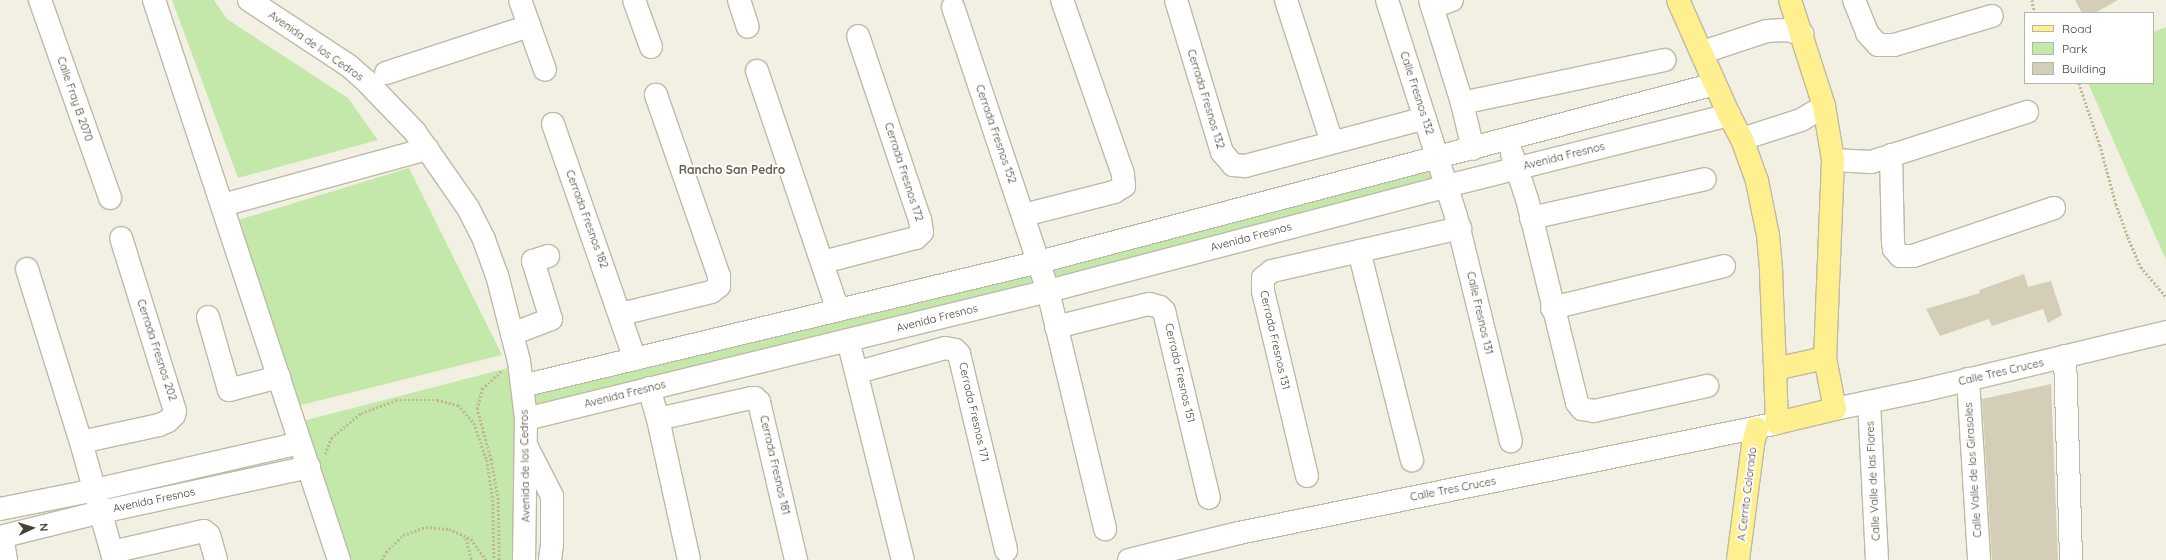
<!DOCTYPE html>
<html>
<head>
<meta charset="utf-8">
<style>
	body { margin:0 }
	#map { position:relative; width:2166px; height:560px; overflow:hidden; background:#f2f0e3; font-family:Quicksand,sans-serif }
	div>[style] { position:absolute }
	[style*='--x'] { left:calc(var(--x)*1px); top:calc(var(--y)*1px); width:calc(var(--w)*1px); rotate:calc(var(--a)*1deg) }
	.green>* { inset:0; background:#c3e8aa }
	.building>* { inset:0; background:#d4cdb8 }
	.path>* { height:2.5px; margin-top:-1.25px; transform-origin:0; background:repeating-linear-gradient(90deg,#c0b797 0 2px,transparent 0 4px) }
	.roads { filter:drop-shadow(1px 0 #beb9a6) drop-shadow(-1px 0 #beb9a6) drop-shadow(0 1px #beb9a6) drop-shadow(0 -1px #beb9a6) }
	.minor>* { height:22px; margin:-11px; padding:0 11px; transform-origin:11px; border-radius:11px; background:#fff }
	.major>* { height:22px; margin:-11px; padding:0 11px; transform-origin:11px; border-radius:11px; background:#fff08f }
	span { translate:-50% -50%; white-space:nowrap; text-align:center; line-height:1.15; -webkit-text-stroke:4px #fff; paint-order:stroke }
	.street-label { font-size:11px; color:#444033 }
	.neighbourhood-label { font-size:12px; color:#67604a; font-weight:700 }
	.legend { position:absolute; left:2024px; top:12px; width:130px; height:72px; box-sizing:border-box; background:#fff; border:1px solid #b4b3ad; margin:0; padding:5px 7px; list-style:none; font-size:12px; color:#444033 }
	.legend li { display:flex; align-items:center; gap:8px; height:20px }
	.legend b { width:20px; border:1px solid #b4b3ad }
	.north { position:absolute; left:12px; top:508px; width:40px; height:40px; -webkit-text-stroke:3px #fff; paint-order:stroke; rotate:86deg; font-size:11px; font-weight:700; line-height:16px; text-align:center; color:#444033 }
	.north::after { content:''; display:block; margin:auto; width:14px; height:18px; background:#444033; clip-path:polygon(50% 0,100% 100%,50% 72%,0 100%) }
</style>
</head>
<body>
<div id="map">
	<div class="green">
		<div style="clip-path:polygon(172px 0,214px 0,227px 19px,348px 98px,378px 140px,238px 178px)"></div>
		<div style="clip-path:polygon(2166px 27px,2166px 260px,2088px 83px,2153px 83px,2153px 32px)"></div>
		<div style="clip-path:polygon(1439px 157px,1447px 186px,526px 419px,522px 386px)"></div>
		<div style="clip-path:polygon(409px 168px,502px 355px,297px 406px,235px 221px)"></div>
		<div style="clip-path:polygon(512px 367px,518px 392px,518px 560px,343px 560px,295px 423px)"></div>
	</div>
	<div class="building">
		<div style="clip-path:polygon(2075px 0,2118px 0,2095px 13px,2082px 13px)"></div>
		<div style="clip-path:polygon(2024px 274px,2028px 287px,2051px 281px,2062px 315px,2048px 323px,2043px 309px,1992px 326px,1989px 319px,1940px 336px,1926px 309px,1980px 293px,1979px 290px)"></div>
		<div style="clip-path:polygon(2051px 384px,2058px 560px,1992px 560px,1982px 399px)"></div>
	</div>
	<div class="path">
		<div style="--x:2032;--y:0;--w:13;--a:77"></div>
		<div style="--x:2079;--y:83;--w:65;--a:71.3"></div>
		<div style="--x:2100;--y:145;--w:61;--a:74.8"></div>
		<div style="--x:2116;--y:204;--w:35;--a:70"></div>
		<div style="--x:2128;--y:237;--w:33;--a:67"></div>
		<div style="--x:2141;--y:267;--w:39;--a:50"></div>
		<div style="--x:325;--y:454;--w:17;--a:-69"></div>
		<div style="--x:331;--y:438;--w:39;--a:-40"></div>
		<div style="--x:361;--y:413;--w:37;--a:-20"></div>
		<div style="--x:396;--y:400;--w:41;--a:0"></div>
		<div style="--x:437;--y:400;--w:22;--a:13"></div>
		<div style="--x:458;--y:405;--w:24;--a:48"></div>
		<div style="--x:474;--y:423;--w:39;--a:71"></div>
		<div style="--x:487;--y:460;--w:40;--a:81.5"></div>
		<div style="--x:493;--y:500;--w:60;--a:89"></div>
		<div style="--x:466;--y:538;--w:23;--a:75"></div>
		<div style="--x:382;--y:560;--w:9;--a:-63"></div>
		<div style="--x:386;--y:552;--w:24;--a:-45"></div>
		<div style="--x:403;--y:535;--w:24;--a:-19"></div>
		<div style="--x:426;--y:527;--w:23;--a:5"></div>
		<div style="--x:449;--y:529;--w:24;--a:24"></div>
		<div style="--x:471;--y:539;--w:26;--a:54"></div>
		<div style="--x:499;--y:560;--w:60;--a:-91"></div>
		<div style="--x:498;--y:500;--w:41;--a:-99.9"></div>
		<div style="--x:491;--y:460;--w:53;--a:-105.4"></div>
		<div style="--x:477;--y:409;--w:21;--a:-76"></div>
		<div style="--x:482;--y:389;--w:26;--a:-43"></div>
	</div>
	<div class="roads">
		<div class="minor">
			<div style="--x:40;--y:0;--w:210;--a:70.5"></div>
			<div style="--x:154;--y:0;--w:590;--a:71.72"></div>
			<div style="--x:249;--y:0;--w:120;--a:33.4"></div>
			<div style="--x:349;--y:66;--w:23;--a:41"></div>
			<div style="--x:366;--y:81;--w:71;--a:46.1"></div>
			<div style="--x:415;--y:132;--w:21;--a:55"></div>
			<div style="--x:427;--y:149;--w:72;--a:55.2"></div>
			<div style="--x:468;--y:208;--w:36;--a:63"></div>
			<div style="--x:484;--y:240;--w:37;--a:70"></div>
			<div style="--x:497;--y:275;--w:89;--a:75.7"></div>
			<div style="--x:519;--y:361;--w:58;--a:83.1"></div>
			<div style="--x:526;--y:419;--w:141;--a:90.8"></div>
			<div style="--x:520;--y:0;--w:74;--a:70.3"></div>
			<div style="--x:634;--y:0;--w:50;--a:70.1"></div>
			<div style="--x:739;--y:0;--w:28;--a:72"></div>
			<div style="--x:1176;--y:0;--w:159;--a:73.2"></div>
			<div style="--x:1222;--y:152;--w:17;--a:50"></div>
			<div style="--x:1233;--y:165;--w:12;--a:5"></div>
			<div style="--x:1245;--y:166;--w:186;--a:-14.9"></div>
			<div style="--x:1286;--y:0;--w:149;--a:72.1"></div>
			<div style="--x:1387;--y:0;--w:227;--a:72.3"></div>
			<div style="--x:1456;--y:216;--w:232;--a:76.3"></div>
			<div style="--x:1430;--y:0;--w:108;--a:72.7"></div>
			<div style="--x:1462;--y:103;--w:47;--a:76.6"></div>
			<div style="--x:1854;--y:0;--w:35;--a:68"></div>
			<div style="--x:1867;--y:33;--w:16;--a:47"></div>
			<div style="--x:1878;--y:45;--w:16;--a:0"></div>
			<div style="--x:1894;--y:45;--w:102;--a:-16.5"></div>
			<div style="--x:953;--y:7;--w:299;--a:71.5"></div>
			<div style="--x:1048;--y:291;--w:245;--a:76.5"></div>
			<div style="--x:1432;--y:7;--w:21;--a:-19"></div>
			<div style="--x:1703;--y:52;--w:67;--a:-18.2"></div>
			<div style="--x:1767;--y:31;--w:20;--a:-3"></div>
			<div style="--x:1787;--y:30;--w:16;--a:15"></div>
			<div style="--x:757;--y:71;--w:252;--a:71.3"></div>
			<div style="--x:386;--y:73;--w:151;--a:-18.2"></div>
			<div style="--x:1462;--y:103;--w:207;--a:-12"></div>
			<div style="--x:553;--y:124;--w:249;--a:70.8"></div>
			<div style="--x:1742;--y:139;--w:62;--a:-17.9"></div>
			<div style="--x:1801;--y:120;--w:27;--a:-31"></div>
			<div style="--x:1512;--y:154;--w:47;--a:71.6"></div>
			<div style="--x:1527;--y:199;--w:210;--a:76.2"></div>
			<div style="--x:1577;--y:403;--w:8;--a:50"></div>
			<div style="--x:1582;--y:409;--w:12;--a:9"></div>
			<div style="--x:1594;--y:411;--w:116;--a:-12.5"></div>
			<div style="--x:1891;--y:155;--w:87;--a:88.7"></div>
			<div style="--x:1893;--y:242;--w:7;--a:82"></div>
			<div style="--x:1894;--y:249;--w:9;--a:49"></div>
			<div style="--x:1900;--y:256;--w:13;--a:0"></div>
			<div style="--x:1913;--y:256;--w:149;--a:-18.8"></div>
			<div style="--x:1833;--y:160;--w:38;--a:3"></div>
			<div style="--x:1871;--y:162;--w:164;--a:-17.8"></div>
			<div style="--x:223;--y:205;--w:212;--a:-15.4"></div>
			<div style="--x:1024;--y:215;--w:93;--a:-14.3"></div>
			<div style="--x:1114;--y:192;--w:12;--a:-31"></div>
			<div style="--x:1124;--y:186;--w:12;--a:-95"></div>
			<div style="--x:1123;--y:174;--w:184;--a:-109.3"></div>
			<div style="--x:1531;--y:218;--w:178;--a:-12.6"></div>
			<div style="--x:1359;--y:251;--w:216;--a:75.8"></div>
			<div style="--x:823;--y:262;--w:96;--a:-14.5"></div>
			<div style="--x:916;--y:238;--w:8;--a:-45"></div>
			<div style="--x:922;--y:232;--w:12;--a:-99"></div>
			<div style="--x:920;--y:220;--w:194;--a:-108.6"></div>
			<div style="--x:27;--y:269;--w:181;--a:72.7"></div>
			<div style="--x:81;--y:442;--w:123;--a:74.4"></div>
			<div style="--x:1552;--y:308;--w:177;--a:-13.7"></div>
			<div style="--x:621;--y:314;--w:93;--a:-13.7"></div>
			<div style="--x:711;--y:292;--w:10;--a:-37"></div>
			<div style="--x:719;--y:286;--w:10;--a:-90"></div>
			<div style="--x:719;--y:276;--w:192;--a:-109.2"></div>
			<div style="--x:208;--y:317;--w:76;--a:74"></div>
			<div style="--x:229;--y:390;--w:52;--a:-14.6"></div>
			<div style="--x:1056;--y:327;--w:96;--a:-13.9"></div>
			<div style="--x:1149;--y:304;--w:11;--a:15"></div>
			<div style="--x:1160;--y:307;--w:6;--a:45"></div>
			<div style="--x:1164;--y:311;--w:192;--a:76.5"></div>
			<div style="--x:512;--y:334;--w:42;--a:-21"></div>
			<div style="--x:551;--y:319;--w:61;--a:-107.2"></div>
			<div style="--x:533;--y:261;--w:16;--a:-18"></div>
			<div style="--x:848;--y:340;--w:227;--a:76"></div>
			<div style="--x:2065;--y:356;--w:204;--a:88.3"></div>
			<div style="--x:858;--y:372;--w:90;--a:-15.4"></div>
			<div style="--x:945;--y:348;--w:10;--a:11"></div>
			<div style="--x:955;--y:350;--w:6;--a:45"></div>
			<div style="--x:959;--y:354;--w:202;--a:76.5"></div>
			<div style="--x:1968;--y:379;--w:181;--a:86.5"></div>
			<div style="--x:522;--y:386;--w:532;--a:-13.49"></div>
			<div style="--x:1039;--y:262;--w:699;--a:-14.75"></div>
			<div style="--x:649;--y:388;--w:32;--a:74"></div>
			<div style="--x:658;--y:419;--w:144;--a:77.6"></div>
			<div style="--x:1869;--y:402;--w:158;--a:87.1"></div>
			<div style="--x:1835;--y:409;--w:92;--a:-11.9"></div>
			<div style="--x:1925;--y:390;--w:248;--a:-13.5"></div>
			<div style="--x:526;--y:419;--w:537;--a:-13.78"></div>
			<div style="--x:1048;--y:291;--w:413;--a:-14.7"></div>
			<div style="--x:1447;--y:186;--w:291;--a:-14.1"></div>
			<div style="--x:658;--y:419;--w:95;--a:-12.7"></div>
			<div style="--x:751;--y:398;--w:4;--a:0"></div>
			<div style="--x:755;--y:398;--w:6;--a:45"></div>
			<div style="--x:759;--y:402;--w:162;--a:76.8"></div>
			<div style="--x:81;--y:442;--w:80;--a:-12.3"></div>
			<div style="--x:159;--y:425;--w:10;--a:-24"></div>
			<div style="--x:168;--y:421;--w:8;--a:-45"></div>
			<div style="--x:174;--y:415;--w:4;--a:-76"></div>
			<div style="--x:175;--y:411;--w:181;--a:-107.3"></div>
			<div style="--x:528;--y:449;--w:53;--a:62.9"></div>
			<div style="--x:552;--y:496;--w:49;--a:90"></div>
			<div style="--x:552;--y:545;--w:15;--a:98"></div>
			<div style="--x:1307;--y:476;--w:190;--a:-103.4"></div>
			<div style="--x:1263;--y:291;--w:13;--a:-90"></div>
			<div style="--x:1263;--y:278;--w:11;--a:-38"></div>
			<div style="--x:1272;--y:271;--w:193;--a:-12.9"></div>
			<div style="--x:0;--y:509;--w:97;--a:-11.3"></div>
			<div style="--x:95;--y:490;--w:210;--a:-12.9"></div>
			<div style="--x:0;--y:537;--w:104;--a:-13.9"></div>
			<div style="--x:101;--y:512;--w:213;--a:-12.2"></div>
			<div style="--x:2;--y:537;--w:23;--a:80"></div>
			<div style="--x:112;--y:552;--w:94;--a:-12.9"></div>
			<div style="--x:204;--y:531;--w:6;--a:39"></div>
			<div style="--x:209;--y:535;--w:26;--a:74"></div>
			<div style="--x:1129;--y:560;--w:113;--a:-13.8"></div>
			<div style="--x:1239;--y:533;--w:546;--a:-11.52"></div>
		</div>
		<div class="major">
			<div style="--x:1678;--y:0;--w:126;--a:66.1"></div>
			<div style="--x:1729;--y:115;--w:27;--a:62"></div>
			<div style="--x:1742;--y:139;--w:45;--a:70.3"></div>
			<div style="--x:1757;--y:181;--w:55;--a:78.5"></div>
			<div style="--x:1768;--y:235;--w:38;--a:85"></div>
			<div style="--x:1771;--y:273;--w:96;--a:87.6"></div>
			<div style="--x:1790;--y:0;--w:111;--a:72.2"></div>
			<div style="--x:1824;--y:106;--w:55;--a:80.5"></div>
			<div style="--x:1833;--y:160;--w:198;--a:92.3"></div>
			<div style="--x:1825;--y:358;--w:52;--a:78.9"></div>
			<div style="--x:1835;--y:409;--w:60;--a:166.4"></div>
			<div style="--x:1777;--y:423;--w:54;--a:-92.1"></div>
			<div style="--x:1775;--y:369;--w:51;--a:-12.4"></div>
			<div style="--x:1738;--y:560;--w:117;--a:-82.6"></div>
			<div style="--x:1753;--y:444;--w:16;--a:-76"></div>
		</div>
	</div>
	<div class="street-label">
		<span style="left:316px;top:46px;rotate:35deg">Avenida de los Cedros</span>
		<span style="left:1417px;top:93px;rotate:72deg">Calle Fresnos 132</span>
		<span style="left:75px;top:99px;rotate:71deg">Calle Fray B 2070</span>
		<span style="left:1206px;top:99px;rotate:73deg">Cerrada Fresnos 132</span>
		<span style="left:996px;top:134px;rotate:71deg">Cerrada Fresnos 152</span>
		<span style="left:1564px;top:156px;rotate:-14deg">Avenida Fresnos</span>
		<span style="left:904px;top:172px;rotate:72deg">Cerrada Fresnos 172</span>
		<span style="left:587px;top:219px;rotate:70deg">Cerrada Fresnos 182</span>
		<span style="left:1251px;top:237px;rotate:-15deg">Avenida Fresnos</span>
		<span style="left:1480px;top:313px;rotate:77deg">Calle Fresnos 131</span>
		<span style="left:937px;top:318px;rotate:-14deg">Avenida Fresnos</span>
		<span style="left:1275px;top:340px;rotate:77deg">Cerrada Fresnos 131</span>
		<span style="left:157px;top:350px;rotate:72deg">Cerrada Fresnos 202</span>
		<span style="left:2001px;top:372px;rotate:-13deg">Calle Tres Cruces</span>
		<span style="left:1180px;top:373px;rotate:77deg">Cerrada Fresnos 151</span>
		<span style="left:625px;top:394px;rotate:-14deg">Avenida Fresnos</span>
		<span style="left:974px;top:412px;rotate:77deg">Cerrada Fresnos 171</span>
		<span style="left:775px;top:465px;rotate:77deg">Cerrada Fresnos 181</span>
		<span style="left:525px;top:466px;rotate:-91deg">Avenida de los Cedros</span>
		<span style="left:1973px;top:470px;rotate:-94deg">Calle Valle de los Girasoles</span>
		<span style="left:1873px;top:481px;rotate:-93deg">Calle Valle de las Flores</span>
		<span style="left:1453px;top:489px;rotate:-11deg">Calle Tres Cruces</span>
		<span style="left:1747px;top:494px;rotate:-83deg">A Cerrito Colorado</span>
		<span style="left:154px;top:500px;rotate:-12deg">Avenida Fresnos</span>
	</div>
	<div class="neighbourhood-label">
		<span style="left:732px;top:170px">Rancho San Pedro</span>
	</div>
	<ul class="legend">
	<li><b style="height:5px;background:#fff08f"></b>Road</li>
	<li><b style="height:11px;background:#c3e8aa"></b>Park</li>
	<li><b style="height:11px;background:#d4cdb8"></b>Building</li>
	</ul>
	<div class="north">N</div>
</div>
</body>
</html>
